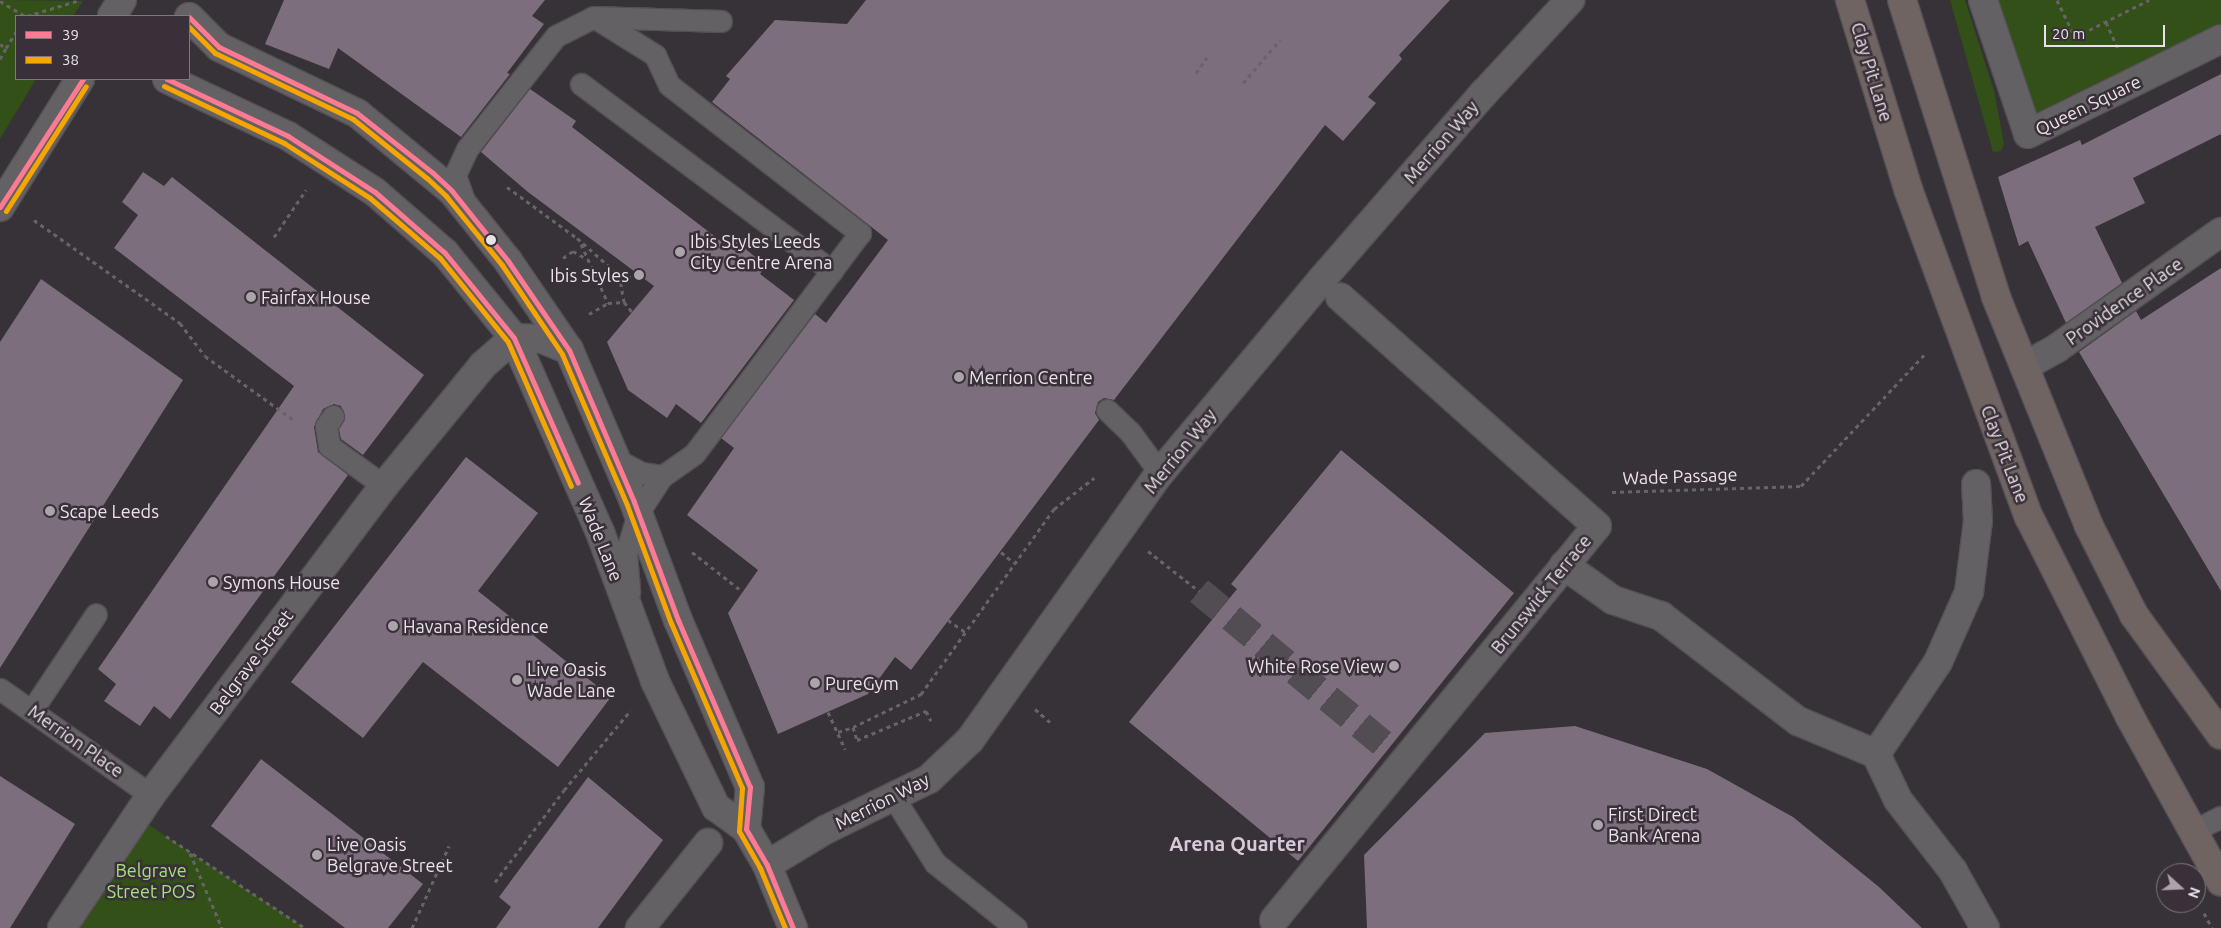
<!DOCTYPE html>
<html>
<head>
<meta charset="utf-8">
<style>
	body { margin:0 }
	#map { position:relative; width:2221px; height:928px; overflow:hidden; background:#373237; font-family:Ubuntu,sans-serif }
	div>[style] { position:absolute }
	[style*='--x'] { left:calc(var(--x)*1px); top:calc(var(--y)*1px); width:calc(var(--w)*1px); rotate:calc(var(--a)*1deg) }
	.green>* { inset:0; background:#325017 }
	.building>* { inset:0; background:#7c6e7d }
	.street-tunnel>* { height:28px; margin-top:-14px; transform-origin:0; background:repeating-linear-gradient(90deg,#524d52 0 28px,transparent 0 42px) }
	.path>* { height:3px; margin-top:-1.5px; transform-origin:0; background:repeating-linear-gradient(90deg,#676367 0 4px,transparent 0 8px) }
	.roads { filter:drop-shadow(1px 0 #534f53) drop-shadow(-1px 0 #534f53) drop-shadow(0 1px #534f53) drop-shadow(0 -1px #534f53) }
	.lane>* { height:21px; margin:-10.5px; padding:0 10.5px; transform-origin:10.5px; border-radius:10.5px; background:#646164 }
	.street>* { height:28px; margin:-14px; padding:0 14px; transform-origin:14px; border-radius:14px; background:#646164 }
	.secondary>* { height:28px; margin:-14px; padding:0 14px; transform-origin:14px; border-radius:14px; background:#646164 }
	.highway>* { height:28px; margin:-14px; padding:0 14px; transform-origin:14px; border-radius:14px; background:#706462 }
	.bus-1>* { height:5px; margin:-2.5px; padding:0 2.5px; transform-origin:2.5px; border-radius:2.5px; background:#fe7a93 }
	.bus-2>* { height:5px; margin:-2.5px; padding:0 2.5px; transform-origin:2.5px; border-radius:2.5px; background:#f7a600 }
	.dots>* { width:14px; height:14px; translate:-50% -50%; box-sizing:border-box; border:2px solid #393039; border-radius:50% }
	span { translate:-50% -50%; white-space:nowrap; text-align:center; line-height:1.15; -webkit-text-stroke:5px #393039; paint-order:stroke }
	.street-label { font-size:18px; color:#e9e3e9 }
	.poi-label { font-size:18px; color:#e9e3e9 }
	.left { translate:0 -50%; text-align:left }
	.right { translate:-100% -50%; text-align:right }
	.park-label { font-size:18px; color:#a5e07c }
	.quarter-label { font-size:20px; color:#d5cad6; font-weight:700 }
	.legend { position:absolute; left:15px; top:15px; width:175px; height:65px; box-sizing:border-box; background:#393039; border:1px solid #7f787f; margin:0; padding:6px 9px; list-style:none; font-size:15px; color:#e9e3e9 }
	.legend li { display:flex; align-items:center; gap:10px; height:25px }
	.legend b { width:25px; border:1px solid #7f787f }
	.north { position:absolute; left:2156px; top:863px; width:50px; height:50px; box-sizing:border-box; background:#393039; border:1px solid #7f787f; border-radius:50%; rotate:110deg; font-size:14px; font-weight:700; line-height:20px; text-align:center; color:#e9e3e9 }
	.north::after { content:''; display:block; margin:auto; width:18px; height:22px; background:#aba5ab; clip-path:polygon(50% 0,100% 100%,50% 72%,0 100%) }
	.scale { position:absolute; left:2044px; top:25px; width:121px; height:22px; box-sizing:border-box; border:2px solid #e9e3e9; border-top:0; padding-left:6px; font-size:15px; line-height:18px; white-space:nowrap; color:#e9e3e9; -webkit-text-stroke:4px #393039; paint-order:stroke }
</style>
</head>
<body>
<div id="map">
	<div class="green">
		<div style="clip-path:polygon(0 0,83px 1px,73px 16px,16px 16px,16px 79px,36px 79px,0 139px)"></div>
		<div style="clip-path:polygon(1950px 0,1965px 0,1994px 91px,2004px 144px,2001px 151px,1993px 152px)"></div>
		<div style="clip-path:polygon(1983px 0,2221px 0,2221px 39px,2027px 135px)"></div>
		<div style="clip-path:polygon(137px 817px,305px 928px,62px 928px)"></div>
	</div>
	<div class="building">
		<div style="clip-path:polygon(284px 0,545px 0,532px 16px,544px 24px,507px 73px,510px 74px,461px 137px,338px 48px,329px 69px,265px 44px)"></div>
		<div style="clip-path:polygon(866px 0,1450px 0,1399px 55px,1402px 59px,1368px 97px,1376px 103px,1343px 141px,1325px 125px,1114px 400px,1104px 398px,1098px 402px,1095px 413px,1099px 420px,911px 670px,895px 657px,868px 694px,778px 734px,728px 613px,758px 570px,687px 515px,734px 448px,721px 438px,815px 314px,826px 323px,888px 240px,712px 102px,730px 79px,726px 76px,775px 20px,847px 24px)"></div>
		<div style="clip-path:polygon(2221px 74px,2221px 134px,2133px 178px,2145px 203px,2095px 227px,2122px 283px,2066px 323px,2028px 241px,2019px 246px,1998px 177px,2080px 140px,2082px 145px)"></div>
		<div style="clip-path:polygon(530px 89px,576px 121px,572px 127px,726px 245px,730px 236px,766px 266px,760px 274px,794px 300px,701px 423px,676px 404px,667px 418px,628px 390px,607px 342px,654px 286px,528px 192px,481px 152px)"></div>
		<div style="clip-path:polygon(143px 172px,164px 186px,172px 177px,424px 375px,363px 455px,341px 439px,339px 429px,345px 417px,341px 406px,334px 404px,323px 409px,314px 427px,318px 452px,348px 475px,170px 719px,154px 706px,140px 726px,104px 701px,116px 684px,98px 669px,294px 386px,114px 248px,138px 215px,122px 202px)"></div>
		<div style="clip-path:polygon(2221px 268px,2221px 591px,2079px 352px,2136px 311px,2141px 320px)"></div>
		<div style="clip-path:polygon(41px 279px,183px 380px,0 668px,0 342px)"></div>
		<div style="clip-path:polygon(1341px 450px,1514px 593px,1298px 861px,1129px 722px,1237px 589px,1231px 584px)"></div>
		<div style="clip-path:polygon(466px 457px,538px 513px,478px 591px,611px 697px,558px 767px,423px 662px,363px 738px,291px 682px)"></div>
		<div style="clip-path:polygon(1575px 726px,1707px 769px,1793px 817px,1879px 887px,1922px 928px,1367px 928px,1364px 855px,1485px 733px)"></div>
		<div style="clip-path:polygon(261px 759px,423px 884px,388px 928px,345px 928px,211px 826px)"></div>
		<div style="clip-path:polygon(0 776px,75px 824px,10px 928px,0 928px)"></div>
		<div style="clip-path:polygon(588px 777px,663px 840px,598px 928px,496px 928px,511px 907px,499px 897px)"></div>
	</div>
	<div class="street-tunnel">
		<div style="--x:1199;--y:591;--w:266;--a:39.7"></div>
	</div>
	<div class="path">
		<div style="--x:2057;--y:0;--w:41;--a:64.1"></div>
		<div style="--x:2075;--y:37;--w:83;--a:-26.6"></div>
		<div style="--x:0;--y:1;--w:29;--a:31"></div>
		<div style="--x:27;--y:16;--w:55;--a:-16.8"></div>
		<div style="--x:2106;--y:22;--w:32;--a:66"></div>
		<div style="--x:0;--y:44;--w:7;--a:34"></div>
		<div style="--x:6;--y:48;--w:19;--a:-58"></div>
		<div style="--x:0;--y:59;--w:13;--a:-61"></div>
		<div style="--x:1196;--y:73;--w:19;--a:-55"></div>
		<div style="--x:1243;--y:83;--w:57;--a:-49.3"></div>
		<div style="--x:507;--y:187;--w:87;--a:36.1"></div>
		<div style="--x:577;--y:238;--w:56;--a:41.4"></div>
		<div style="--x:619;--y:275;--w:9;--a:21"></div>
		<div style="--x:627;--y:278;--w:12;--a:-14"></div>
		<div style="--x:34;--y:220;--w:179;--a:35.2"></div>
		<div style="--x:180;--y:323;--w:41;--a:52.9"></div>
		<div style="--x:205;--y:356;--w:111;--a:35.8"></div>
		<div style="--x:274;--y:237;--w:57;--a:-55.8"></div>
		<div style="--x:581;--y:244;--w:65;--a:65.4"></div>
		<div style="--x:563;--y:258;--w:12;--a:-35"></div>
		<div style="--x:573;--y:251;--w:16;--a:30"></div>
		<div style="--x:624;--y:302;--w:14;--a:51"></div>
		<div style="--x:589;--y:314;--w:22;--a:-30"></div>
		<div style="--x:608;--y:303;--w:16;--a:-4"></div>
		<div style="--x:624;--y:302;--w:27;--a:-100"></div>
		<div style="--x:1612;--y:492;--w:189;--a:-1.8"></div>
		<div style="--x:1801;--y:486;--w:180;--a:-46.8"></div>
		<div style="--x:1148;--y:551;--w:65;--a:38.1"></div>
		<div style="--x:692;--y:552;--w:65;--a:38.1"></div>
		<div style="--x:1001;--y:552;--w:17;--a:40"></div>
		<div style="--x:948;--y:620;--w:21;--a:35"></div>
		<div style="--x:1035;--y:709;--w:21;--a:41"></div>
		<div style="--x:828;--y:712;--w:41;--a:65.3"></div>
		<div style="--x:853;--y:727;--w:76;--a:-25.9"></div>
		<div style="--x:921;--y:694;--w:228;--a:-54.3"></div>
		<div style="--x:1054;--y:509;--w:51;--a:-37.8"></div>
		<div style="--x:838;--y:732;--w:16;--a:-18"></div>
		<div style="--x:853;--y:727;--w:14;--a:73"></div>
		<div style="--x:857;--y:740;--w:75;--a:-22.8"></div>
		<div style="--x:926;--y:711;--w:11;--a:63"></div>
		<div style="--x:166;--y:836;--w:167;--a:33.5"></div>
		<div style="--x:190;--y:853;--w:82;--a:66.9"></div>
		<div style="--x:495;--y:882;--w:115;--a:-53.1"></div>
		<div style="--x:564;--y:790;--w:104;--a:-50.1"></div>
		<div style="--x:2204;--y:913;--w:17;--a:62"></div>
		<div style="--x:412;--y:928;--w:90;--a:-65.7"></div>
	</div>
	<div class="roads">
		<div class="lane">
			<div style="--x:594;--y:17;--w:127;--a:1.8"></div>
			<div style="--x:581;--y:84;--w:313;--a:36.7"></div>
			<div style="--x:465;--y:203;--w:30;--a:-110"></div>
			<div style="--x:455;--y:175;--w:29;--a:-65"></div>
			<div style="--x:467;--y:149;--w:144;--a:-51.8"></div>
			<div style="--x:556;--y:36;--w:42;--a:-26.6"></div>
			<div style="--x:594;--y:17;--w:72;--a:31.9"></div>
			<div style="--x:655;--y:55;--w:33;--a:65"></div>
			<div style="--x:669;--y:85;--w:242;--a:37.8"></div>
			<div style="--x:860;--y:233;--w:276;--a:126.9"></div>
			<div style="--x:694;--y:454;--w:39;--a:145"></div>
			<div style="--x:662;--y:476;--w:44;--a:123"></div>
			<div style="--x:638;--y:513;--w:43;--a:106.3"></div>
			<div style="--x:626;--y:554;--w:38;--a:85"></div>
			<div style="--x:1107;--y:410;--w:32;--a:44"></div>
			<div style="--x:1130;--y:432;--w:51;--a:53.8"></div>
			<div style="--x:333;--y:416;--w:12;--a:125"></div>
			<div style="--x:326;--y:426;--w:20;--a:81"></div>
			<div style="--x:329;--y:446;--w:68;--a:36"></div>
			<div style="--x:615;--y:459;--w:30;--a:28"></div>
			<div style="--x:641;--y:473;--w:21;--a:8"></div>
			<div style="--x:0;--y:689;--w:184;--a:35.1"></div>
			<div style="--x:32;--y:710;--w:115;--a:-56.3"></div>
			<div style="--x:894;--y:798;--w:77;--a:57.8"></div>
			<div style="--x:935;--y:863;--w:104;--a:38.7"></div>
			<div style="--x:2193;--y:831;--w:31;--a:-27"></div>
		</div>
		<div class="street">
			<div style="--x:1983;--y:0;--w:141;--a:71.4"></div>
			<div style="--x:2028;--y:134;--w:215;--a:-26.2"></div>
			<div style="--x:2025;--y:366;--w:37;--a:-29"></div>
			<div style="--x:2057;--y:348;--w:201;--a:-35.3"></div>
			<div style="--x:1564;--y:565;--w:60;--a:35.5"></div>
			<div style="--x:1613;--y:600;--w:51;--a:18.4"></div>
			<div style="--x:1661;--y:616;--w:173;--a:37.5"></div>
			<div style="--x:1798;--y:721;--w:85;--a:22.9"></div>
			<div style="--x:1876;--y:754;--w:111;--a:-56"></div>
			<div style="--x:1938;--y:662;--w:77;--a:-66.1"></div>
			<div style="--x:1969;--y:592;--w:72;--a:-82.8"></div>
			<div style="--x:1978;--y:521;--w:37;--a:-93"></div>
			<div style="--x:1876;--y:754;--w:51;--a:64.4"></div>
			<div style="--x:1898;--y:800;--w:90;--a:52.2"></div>
			<div style="--x:1953;--y:871;--w:65;--a:60.7"></div>
			<div style="--x:767;--y:865;--w:68;--a:-31.1"></div>
			<div style="--x:825;--y:830;--w:116;--a:-26.1"></div>
			<div style="--x:929;--y:779;--w:57;--a:-43.6"></div>
			<div style="--x:970;--y:740;--w:328;--a:-54.6"></div>
			<div style="--x:1160;--y:473;--w:254;--a:-50.1"></div>
			<div style="--x:1323;--y:278;--w:245;--a:-49"></div>
			<div style="--x:1484;--y:93;--w:127;--a:-47.2"></div>
			<div style="--x:1274;--y:920;--w:509;--a:-50.66"></div>
			<div style="--x:1597;--y:526;--w:344;--a:-138.3"></div>
			<div style="--x:62;--y:928;--w:160;--a:-56.2"></div>
			<div style="--x:151;--y:795;--w:387;--a:-53"></div>
			<div style="--x:384;--y:486;--w:156;--a:-50.7"></div>
			<div style="--x:483;--y:365;--w:41;--a:-41.1"></div>
			<div style="--x:514;--y:338;--w:28;--a:2"></div>
			<div style="--x:542;--y:339;--w:29;--a:22"></div>
			<div style="--x:640;--y:928;--w:109;--a:-51.3"></div>
		</div>
		<div class="secondary">
			<div style="--x:112;--y:16;--w:19;--a:-58"></div>
			<div style="--x:189;--y:17;--w:42;--a:45"></div>
			<div style="--x:219;--y:47;--w:153;--a:25.6"></div>
			<div style="--x:357;--y:113;--w:123;--a:39.4"></div>
			<div style="--x:452;--y:191;--w:90;--a:51.3"></div>
			<div style="--x:508;--y:261;--w:108;--a:55.6"></div>
			<div style="--x:569;--y:350;--w:165;--a:66.8"></div>
			<div style="--x:634;--y:502;--w:126;--a:69.6"></div>
			<div style="--x:678;--y:620;--w:182;--a:66.7"></div>
			<div style="--x:750;--y:787;--w:42;--a:95.4"></div>
			<div style="--x:167;--y:79;--w:134;--a:25.2"></div>
			<div style="--x:288;--y:136;--w:103;--a:32.8"></div>
			<div style="--x:375;--y:192;--w:93;--a:41.1"></div>
			<div style="--x:445;--y:253;--w:109;--a:50.9"></div>
			<div style="--x:514;--y:338;--w:212;--a:66.1"></div>
			<div style="--x:600;--y:532;--w:159;--a:69.7"></div>
			<div style="--x:655;--y:681;--w:140;--a:64.2"></div>
			<div style="--x:716;--y:807;--w:37;--a:36"></div>
			<div style="--x:746;--y:829;--w:42;--a:59.7"></div>
			<div style="--x:767;--y:865;--w:68;--a:67.6"></div>
			<div style="--x:0;--y:207;--w:151;--a:-58"></div>
		</div>
		<div class="highway">
			<div style="--x:1850;--y:0;--w:198;--a:72.9"></div>
			<div style="--x:1908;--y:189;--w:350;--a:69.8"></div>
			<div style="--x:2029;--y:517;--w:224;--a:63.2"></div>
			<div style="--x:2130;--y:717;--w:188;--a:61.1"></div>
			<div style="--x:1902;--y:0;--w:312;--a:72.4"></div>
			<div style="--x:1996;--y:297;--w:247;--a:67.9"></div>
			<div style="--x:2089;--y:526;--w:100;--a:63.2"></div>
			<div style="--x:2134;--y:615;--w:148;--a:54.1"></div>
		</div>
	</div>
	<div class="bus-1">
		<div style="--x:189;--y:17;--w:42;--a:45"></div>
		<div style="--x:219;--y:47;--w:153;--a:25.6"></div>
		<div style="--x:357;--y:113;--w:97;--a:38.3"></div>
		<div style="--x:433;--y:173;--w:26;--a:43"></div>
		<div style="--x:452;--y:191;--w:90;--a:51.3"></div>
		<div style="--x:508;--y:261;--w:108;--a:55.6"></div>
		<div style="--x:569;--y:350;--w:165;--a:66.8"></div>
		<div style="--x:634;--y:502;--w:126;--a:69.6"></div>
		<div style="--x:678;--y:620;--w:182;--a:66.7"></div>
		<div style="--x:750;--y:787;--w:42;--a:95.4"></div>
		<div style="--x:746;--y:829;--w:42;--a:59.7"></div>
		<div style="--x:767;--y:865;--w:68;--a:67.6"></div>
		<div style="--x:167;--y:79;--w:134;--a:25.2"></div>
		<div style="--x:288;--y:136;--w:103;--a:32.8"></div>
		<div style="--x:375;--y:192;--w:93;--a:41.1"></div>
		<div style="--x:445;--y:253;--w:109;--a:50.9"></div>
		<div style="--x:514;--y:338;--w:158;--a:66.2"></div>
		<div style="--x:0;--y:207;--w:153;--a:-57"></div>
	</div>
	<div class="bus-2">
		<div style="--x:189;--y:27;--w:37;--a:45"></div>
		<div style="--x:215;--y:53;--w:153;--a:25.6"></div>
		<div style="--x:353;--y:119;--w:96;--a:38.7"></div>
		<div style="--x:428;--y:179;--w:25;--a:43"></div>
		<div style="--x:446;--y:196;--w:89;--a:50.9"></div>
		<div style="--x:502;--y:265;--w:107;--a:56"></div>
		<div style="--x:562;--y:354;--w:164;--a:66.7"></div>
		<div style="--x:627;--y:505;--w:126;--a:69.6"></div>
		<div style="--x:671;--y:623;--w:180;--a:66.7"></div>
		<div style="--x:742;--y:788;--w:43;--a:94"></div>
		<div style="--x:739;--y:831;--w:43;--a:60.4"></div>
		<div style="--x:760;--y:868;--w:65;--a:67.4"></div>
		<div style="--x:164;--y:86;--w:133;--a:25.4"></div>
		<div style="--x:284;--y:143;--w:102;--a:32.6"></div>
		<div style="--x:370;--y:198;--w:92;--a:40.6"></div>
		<div style="--x:440;--y:258;--w:108;--a:51"></div>
		<div style="--x:508;--y:342;--w:157;--a:66.4"></div>
		<div style="--x:6;--y:211;--w:148;--a:-57.4"></div>
	</div>
	<div class="dots">
		<div style="left:491px;top:240px;background:#e9e3e9"></div>
		<div style="left:680px;top:252px;background:#aba5ab"></div>
		<div style="left:639px;top:275px;background:#aba5ab"></div>
		<div style="left:251px;top:297px;background:#aba5ab"></div>
		<div style="left:959px;top:377px;background:#aba5ab"></div>
		<div style="left:50px;top:511px;background:#aba5ab"></div>
		<div style="left:213px;top:582px;background:#aba5ab"></div>
		<div style="left:393px;top:626px;background:#aba5ab"></div>
		<div style="left:1394px;top:666px;background:#aba5ab"></div>
		<div style="left:517px;top:680px;background:#aba5ab"></div>
		<div style="left:815px;top:683px;background:#aba5ab"></div>
		<div style="left:1598px;top:825px;background:#aba5ab"></div>
		<div style="left:317px;top:855px;background:#aba5ab"></div>
	</div>
	<div class="street-label">
		<span style="left:1872px;top:72px;rotate:73deg">Clay Pit Lane</span>
		<span style="left:2088px;top:105px;rotate:-26deg">Queen Square</span>
		<span style="left:1441px;top:142px;rotate:-49deg">Merrion Way</span>
		<span style="left:2124px;top:301px;rotate:-35deg">Providence Place</span>
		<span style="left:1180px;top:451px;rotate:-51deg">Merrion Way</span>
		<span style="left:2005px;top:454px;rotate:69deg">Clay Pit Lane</span>
		<span style="left:1680px;top:476px;rotate:-2deg">Wade Passage</span>
		<span style="left:601px;top:539px;rotate:68deg">Wade Lane</span>
		<span style="left:1541px;top:594px;rotate:-51deg">Brunswick Terrace</span>
		<span style="left:251px;top:662px;rotate:-53deg">Belgrave Street</span>
		<span style="left:76px;top:741px;rotate:35deg">Merrion Place</span>
		<span style="left:882px;top:801px;rotate:-27deg">Merrion Way</span>
	</div>
	<div class="poi-label">
		<span class="left" style="left:690px;top:252px">Ibis Styles Leeds<br>City Centre Arena</span>
		<span class="right" style="left:629px;top:275px">Ibis Styles</span>
		<span class="left" style="left:261px;top:297px">Fairfax House</span>
		<span class="left" style="left:969px;top:377px">Merrion Centre</span>
		<span class="left" style="left:60px;top:511px">Scape Leeds</span>
		<span class="left" style="left:223px;top:582px">Symons House</span>
		<span class="left" style="left:403px;top:626px">Havana Residence</span>
		<span class="right" style="left:1384px;top:666px">White Rose View</span>
		<span class="left" style="left:527px;top:680px">Live Oasis<br>Wade Lane</span>
		<span class="left" style="left:825px;top:683px">PureGym</span>
		<span class="left" style="left:1608px;top:825px">First Direct<br>Bank Arena</span>
		<span class="left" style="left:327px;top:855px">Live Oasis<br>Belgrave Street</span>
	</div>
	<div class="park-label">
		<span style="left:151px;top:881px">Belgrave<br>Street POS</span>
	</div>
	<div class="quarter-label">
		<span style="left:1237px;top:843px">Arena Quarter</span>
	</div>
	<ul class="legend">
	<li><b style="height:6px;background:#fe7a93"></b>39</li>
	<li><b style="height:6px;background:#f7a600"></b>38</li>
	</ul>
	<div class="north">N</div>
	<div class="scale">20 m</div>
</div>
</body>
</html>
